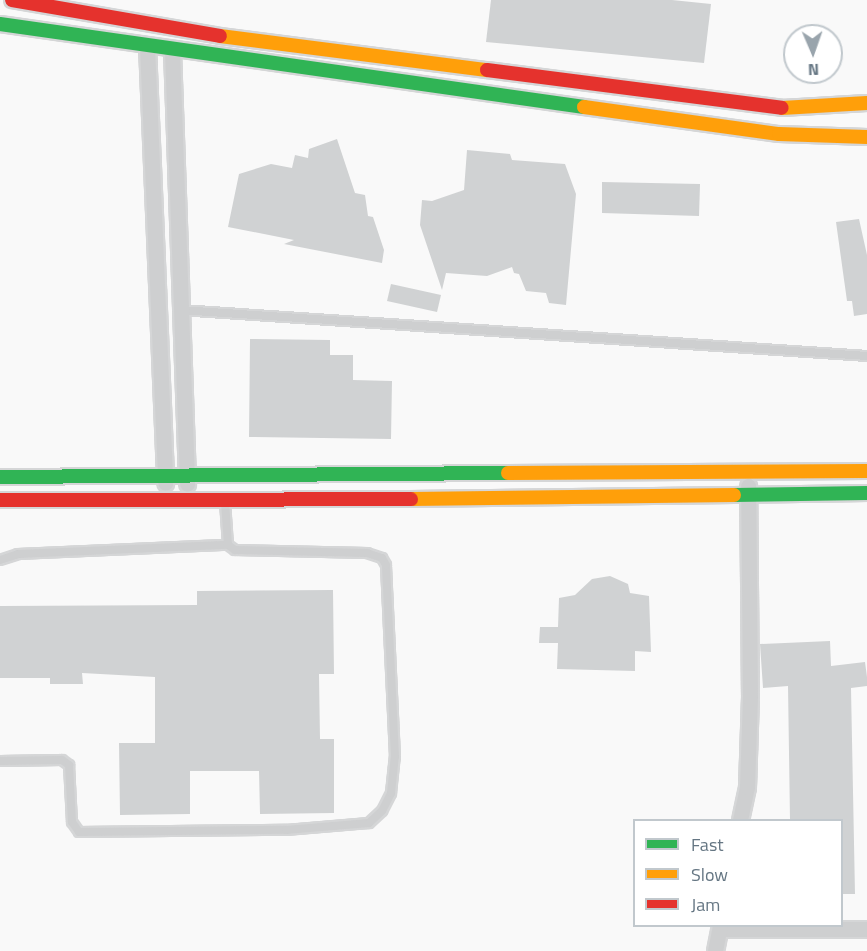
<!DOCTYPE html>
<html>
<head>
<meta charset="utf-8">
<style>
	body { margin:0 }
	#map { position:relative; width:867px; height:951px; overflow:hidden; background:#f9f9f9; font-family:"Titillium Web",sans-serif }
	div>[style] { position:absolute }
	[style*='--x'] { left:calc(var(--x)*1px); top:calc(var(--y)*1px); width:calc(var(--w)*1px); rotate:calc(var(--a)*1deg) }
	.building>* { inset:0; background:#d0d2d3 }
	.roads { filter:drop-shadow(2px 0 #d5d6d7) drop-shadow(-2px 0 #d5d6d7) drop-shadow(0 2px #d5d6d7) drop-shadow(0 -2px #d5d6d7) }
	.lane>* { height:8px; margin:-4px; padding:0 4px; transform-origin:4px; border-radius:4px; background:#cecfd0 }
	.street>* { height:15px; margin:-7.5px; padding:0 7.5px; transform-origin:7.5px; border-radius:7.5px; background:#cecfd0 }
	.fast>* { height:14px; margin:-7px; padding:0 7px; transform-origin:7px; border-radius:7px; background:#30b455 }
	.slow>* { height:14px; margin:-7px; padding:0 7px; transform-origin:7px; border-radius:7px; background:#ff9f0a }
	.jam>* { height:14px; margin:-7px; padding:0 7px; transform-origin:7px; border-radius:7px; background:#e5322d }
	span { translate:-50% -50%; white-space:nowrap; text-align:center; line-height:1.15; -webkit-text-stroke:6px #fff; paint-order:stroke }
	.legend { position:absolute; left:633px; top:819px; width:210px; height:108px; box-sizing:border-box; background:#fff; border:2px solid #c1c8cd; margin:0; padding:8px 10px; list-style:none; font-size:18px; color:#657683 }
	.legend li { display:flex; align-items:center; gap:12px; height:30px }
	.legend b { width:30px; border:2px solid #c1c8cd }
	.north { position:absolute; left:783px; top:24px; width:60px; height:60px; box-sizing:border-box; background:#fff; border:2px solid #c1c8cd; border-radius:50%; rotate:178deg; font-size:16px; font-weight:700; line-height:24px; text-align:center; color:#657683 }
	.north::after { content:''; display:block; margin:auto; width:21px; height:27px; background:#99a4ac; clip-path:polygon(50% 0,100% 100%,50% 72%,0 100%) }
</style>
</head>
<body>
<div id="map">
	<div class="building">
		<div style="clip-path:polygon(491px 0,672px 0,711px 4px,704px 63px,486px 42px)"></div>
		<div style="clip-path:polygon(337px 139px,355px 193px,365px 195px,368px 216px,373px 217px,384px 250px,382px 263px,284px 244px,294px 240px,228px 227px,239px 174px,271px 164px,292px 168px,295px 155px,308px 158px,309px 149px)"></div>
		<div style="clip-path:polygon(467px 150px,510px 154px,512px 160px,565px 164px,576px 194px,566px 305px,549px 303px,546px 293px,526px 291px,519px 274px,514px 273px,512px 267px,487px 276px,446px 273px,442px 290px,420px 225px,422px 200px,432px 201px,464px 190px)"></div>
		<div style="clip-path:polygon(602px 182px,700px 184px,699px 216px,602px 213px)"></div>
		<div style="clip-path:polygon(859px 219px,867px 255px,867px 314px,854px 316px,852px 301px,847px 301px,836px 222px)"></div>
		<div style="clip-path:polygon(391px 284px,441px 295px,437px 312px,387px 301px)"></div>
		<div style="clip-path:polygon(250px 339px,330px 340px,330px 355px,353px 355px,353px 380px,392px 381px,391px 439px,249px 437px)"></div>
		<div style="clip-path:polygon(610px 576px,628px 584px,630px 593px,649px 596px,651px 652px,635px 651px,635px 671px,557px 669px,558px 643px,539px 643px,540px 627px,558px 627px,559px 598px,575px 595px,592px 579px)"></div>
		<div style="clip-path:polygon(333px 590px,334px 674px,319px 674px,320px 739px,334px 739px,334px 813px,260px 814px,259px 771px,190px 771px,190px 814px,120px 815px,119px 743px,155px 743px,155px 677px,82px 673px,83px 684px,50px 684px,50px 678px,0 678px,0 606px,197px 605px,197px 591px)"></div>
		<div style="clip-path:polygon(830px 641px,831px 666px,865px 662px,867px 677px,867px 686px,851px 688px,855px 894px,842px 894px,842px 820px,790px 820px,788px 686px,763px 688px,760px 644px)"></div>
	</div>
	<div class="roads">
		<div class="lane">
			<div style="--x:180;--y:310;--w:689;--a:3.83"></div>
			<div style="--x:0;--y:560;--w:19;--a:-18"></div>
			<div style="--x:18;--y:554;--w:210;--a:-2.5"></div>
			<div style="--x:0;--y:761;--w:62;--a:-0.9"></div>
			<div style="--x:62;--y:760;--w:9;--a:36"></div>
			<div style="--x:69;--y:765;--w:57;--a:87"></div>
			<div style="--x:72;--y:822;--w:12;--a:55"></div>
			<div style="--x:79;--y:832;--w:207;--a:-0.6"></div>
			<div style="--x:286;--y:830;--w:83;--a:-4.8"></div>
			<div style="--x:369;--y:823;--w:18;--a:-43"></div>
			<div style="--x:382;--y:811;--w:20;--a:-63"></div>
			<div style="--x:391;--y:793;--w:36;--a:-84"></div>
			<div style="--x:395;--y:757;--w:192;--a:-92.7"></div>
			<div style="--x:386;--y:565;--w:8;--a:-120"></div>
			<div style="--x:382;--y:558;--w:16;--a:-162"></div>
			<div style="--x:367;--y:553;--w:132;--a:-178.7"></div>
			<div style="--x:235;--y:550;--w:9;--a:-144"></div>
			<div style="--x:228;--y:545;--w:43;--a:-94"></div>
		</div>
		<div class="street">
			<div style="--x:147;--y:46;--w:437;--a:87.6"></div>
			<div style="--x:172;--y:50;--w:434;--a:88"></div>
			<div style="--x:740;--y:820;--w:34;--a:-78"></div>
			<div style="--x:747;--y:787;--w:89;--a:-88.1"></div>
			<div style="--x:750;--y:698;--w:212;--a:-90.5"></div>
			<div style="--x:720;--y:929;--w:147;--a:0"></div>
			<div style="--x:715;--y:951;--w:25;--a:-79"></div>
		</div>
		<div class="fast">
			<div style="--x:0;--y:24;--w:590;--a:8.09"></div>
			<div style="--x:0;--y:477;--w:508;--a:-0.45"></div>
			<div style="--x:734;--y:495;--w:133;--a:-0.9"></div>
		</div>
		<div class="slow">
			<div style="--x:220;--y:36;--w:269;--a:7.3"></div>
			<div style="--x:584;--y:107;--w:197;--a:7.9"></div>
			<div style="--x:779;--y:134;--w:88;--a:2"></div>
			<div style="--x:782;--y:108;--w:85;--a:-3.4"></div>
			<div style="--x:508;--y:473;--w:359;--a:-0.3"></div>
			<div style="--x:411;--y:499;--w:323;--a:-0.7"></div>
		</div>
		<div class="jam">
			<div style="--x:12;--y:0;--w:211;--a:9.8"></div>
			<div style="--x:487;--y:70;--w:297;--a:7.3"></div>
			<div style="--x:0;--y:500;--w:411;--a:-0.1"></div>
		</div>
	</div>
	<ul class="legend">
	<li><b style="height:8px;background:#30b455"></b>Fast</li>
	<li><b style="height:8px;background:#ff9f0a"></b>Slow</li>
	<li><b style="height:8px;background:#e5322d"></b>Jam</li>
	</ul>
	<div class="north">N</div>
</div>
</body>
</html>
